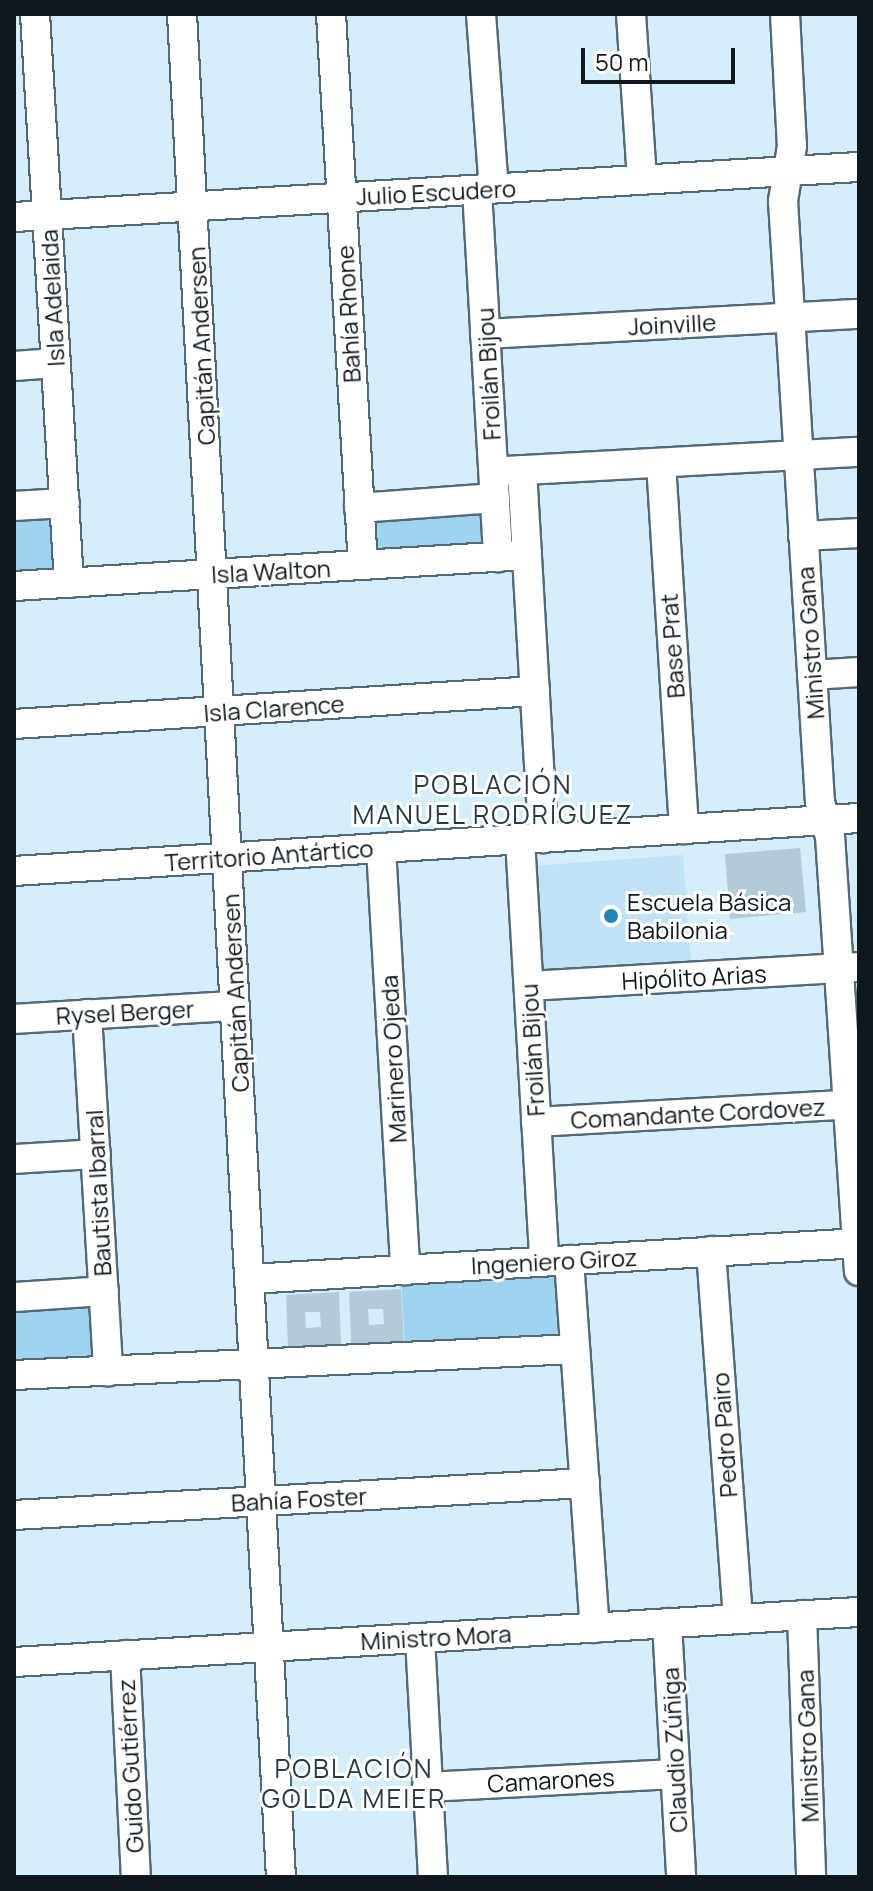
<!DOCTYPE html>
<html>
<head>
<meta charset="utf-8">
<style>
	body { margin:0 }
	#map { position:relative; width:873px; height:1891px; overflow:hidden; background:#d4eefc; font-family:Manrope,sans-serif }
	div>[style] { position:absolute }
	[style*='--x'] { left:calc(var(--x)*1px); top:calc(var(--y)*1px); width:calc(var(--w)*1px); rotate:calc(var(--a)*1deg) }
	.built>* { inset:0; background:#c0e2f4 }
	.green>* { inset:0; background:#9fd4f0 }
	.building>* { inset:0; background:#b2cbd9 }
	.roads { filter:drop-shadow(2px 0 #536975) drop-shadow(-2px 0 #536975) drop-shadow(0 2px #536975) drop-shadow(0 -2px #536975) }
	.minor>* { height:28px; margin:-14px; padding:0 14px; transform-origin:14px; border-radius:14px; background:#fff }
	.dots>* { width:22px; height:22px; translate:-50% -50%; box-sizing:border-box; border:4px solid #fff; border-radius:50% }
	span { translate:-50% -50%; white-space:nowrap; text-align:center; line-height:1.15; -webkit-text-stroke:6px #fff; paint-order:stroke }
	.street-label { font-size:24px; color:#0f181d }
	.poi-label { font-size:24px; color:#0f181d }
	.left { translate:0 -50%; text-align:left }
	.neighbourhood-label { font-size:26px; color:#263b46; letter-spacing:2px }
	.frame { position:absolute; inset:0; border:16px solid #0f181d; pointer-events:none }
	.scale { position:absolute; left:581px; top:48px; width:154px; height:36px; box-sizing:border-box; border:4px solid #0f181d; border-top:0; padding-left:10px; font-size:24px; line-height:28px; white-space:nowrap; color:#0f181d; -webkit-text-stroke:6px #fff; paint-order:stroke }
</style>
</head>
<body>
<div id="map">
	<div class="built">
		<div style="clip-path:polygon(683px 855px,691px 967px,539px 978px,531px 866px)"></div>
	</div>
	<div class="green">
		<div style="clip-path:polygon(483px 509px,486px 549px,375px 557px,372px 516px)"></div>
		<div style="clip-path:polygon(49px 513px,53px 573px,14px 575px,14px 514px)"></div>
		<div style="clip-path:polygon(554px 1270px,558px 1342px,405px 1348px,401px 1279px)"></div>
		<div style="clip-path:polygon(93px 1305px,98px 1360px,14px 1367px,14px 1311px)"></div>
	</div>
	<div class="building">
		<div style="clip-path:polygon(800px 848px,806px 912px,730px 919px,725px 854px)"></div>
		<div style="clip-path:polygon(evenodd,401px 1289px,404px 1341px,351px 1344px,349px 1292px,401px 1289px,368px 1309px,383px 1309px,384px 1324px,369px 1325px,368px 1309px)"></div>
		<div style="clip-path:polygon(evenodd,339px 1292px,341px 1344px,288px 1347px,286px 1295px,339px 1292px,305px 1312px,320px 1312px,321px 1327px,306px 1328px,305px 1312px)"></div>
	</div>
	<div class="roads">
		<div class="minor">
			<div style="--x:35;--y:14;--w:570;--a:86.58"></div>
			<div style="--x:182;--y:14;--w:1866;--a:86.96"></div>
			<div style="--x:331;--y:14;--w:552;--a:86.68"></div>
			<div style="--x:481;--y:14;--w:175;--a:85.8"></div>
			<div style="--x:631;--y:14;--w:166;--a:86.2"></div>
			<div style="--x:785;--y:14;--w:132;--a:87"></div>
			<div style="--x:792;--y:146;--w:56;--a:99.3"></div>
			<div style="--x:783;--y:201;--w:602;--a:86.48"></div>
			<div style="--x:820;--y:802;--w:35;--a:74"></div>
			<div style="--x:830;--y:836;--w:436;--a:86.2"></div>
			<div style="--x:477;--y:190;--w:368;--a:86.7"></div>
			<div style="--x:14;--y:217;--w:846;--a:-3.39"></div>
			<div style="--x:485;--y:334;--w:375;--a:-3.1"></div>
			<div style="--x:14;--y:366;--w:42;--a:-4.1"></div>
			<div style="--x:661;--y:463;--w:367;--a:86.4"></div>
			<div style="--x:522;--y:470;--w:369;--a:86.7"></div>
			<div style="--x:506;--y:471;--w:354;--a:-3.1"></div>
			<div style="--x:14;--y:506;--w:51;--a:-3.4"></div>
			<div style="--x:359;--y:508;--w:136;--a:-4.2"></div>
			<div style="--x:803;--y:536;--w:56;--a:-3.1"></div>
			<div style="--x:14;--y:586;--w:514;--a:-3.46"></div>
			<div style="--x:812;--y:675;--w:47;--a:-3.7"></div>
			<div style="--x:14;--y:724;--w:522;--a:-3.62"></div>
			<div style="--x:520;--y:839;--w:423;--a:86.7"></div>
			<div style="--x:381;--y:848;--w:423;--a:86.7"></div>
			<div style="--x:14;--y:871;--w:847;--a:-3.59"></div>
			<div style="--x:529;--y:986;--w:331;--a:-3.3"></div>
			<div style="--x:87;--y:1014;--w:358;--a:86.6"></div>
			<div style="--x:14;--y:1019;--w:221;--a:-3.4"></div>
			<div style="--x:536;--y:1122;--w:324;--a:-3.2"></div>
			<div style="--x:14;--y:1159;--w:82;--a:-3.5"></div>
			<div style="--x:711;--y:1251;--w:369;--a:85.8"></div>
			<div style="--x:569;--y:1260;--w:369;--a:86"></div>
			<div style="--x:250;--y:1279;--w:610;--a:-3.38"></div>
			<div style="--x:14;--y:1297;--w:90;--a:-3.8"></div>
			<div style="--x:14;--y:1375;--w:562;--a:-2.65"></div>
			<div style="--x:14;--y:1515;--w:572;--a:-3.21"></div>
			<div style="--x:802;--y:1615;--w:262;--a:88"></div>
			<div style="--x:667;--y:1623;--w:254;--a:86.8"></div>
			<div style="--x:420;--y:1638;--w:239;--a:86.9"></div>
			<div style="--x:125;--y:1655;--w:222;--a:87.2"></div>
			<div style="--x:14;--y:1662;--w:846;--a:-3.39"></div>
			<div style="--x:427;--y:1787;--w:248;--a:-3"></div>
		</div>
	</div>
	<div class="dots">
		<div style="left:611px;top:916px;background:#2085af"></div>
	</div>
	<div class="street-label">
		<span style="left:436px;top:192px;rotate:-3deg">Julio Escudero</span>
		<span style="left:52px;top:298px;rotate:-93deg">Isla Adelaida</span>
		<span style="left:348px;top:314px;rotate:-93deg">Bahía Rhone</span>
		<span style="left:672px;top:324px;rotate:-3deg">Joinville</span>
		<span style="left:201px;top:346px;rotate:-93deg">Capitán Andersen</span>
		<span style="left:488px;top:374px;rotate:-93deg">Froilán Bijou</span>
		<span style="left:271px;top:571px;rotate:-3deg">Isla Walton</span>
		<span style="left:810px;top:643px;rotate:-94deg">Ministro Gana</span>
		<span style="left:672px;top:646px;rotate:-94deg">Base Prat</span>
		<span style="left:274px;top:708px;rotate:-4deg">Isla Clarence</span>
		<span style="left:269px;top:855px;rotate:-4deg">Territorio Antártico</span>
		<span style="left:694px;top:977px;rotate:-3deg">Hipólito Arias</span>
		<span style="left:235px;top:993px;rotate:-93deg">Capitán Andersen</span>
		<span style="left:125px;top:1012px;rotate:-3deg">Rysel Berger</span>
		<span style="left:532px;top:1050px;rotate:-93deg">Froilán Bijou</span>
		<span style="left:393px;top:1059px;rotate:-93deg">Marinero Ojeda</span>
		<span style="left:698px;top:1113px;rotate:-3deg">Comandante Cordovez</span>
		<span style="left:98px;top:1193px;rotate:-93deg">Bautista Ibarral</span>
		<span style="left:554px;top:1261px;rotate:-3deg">Ingeniero Giroz</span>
		<span style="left:724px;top:1435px;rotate:-94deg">Pedro Pairo</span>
		<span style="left:299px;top:1499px;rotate:-3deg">Bahía Foster</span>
		<span style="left:436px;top:1637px;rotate:-3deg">Ministro Mora</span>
		<span style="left:807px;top:1746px;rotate:-92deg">Ministro Gana</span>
		<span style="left:674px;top:1750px;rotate:-93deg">Claudio Zúñiga</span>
		<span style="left:130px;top:1766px;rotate:-93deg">Guido Gutiérrez</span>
		<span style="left:551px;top:1780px;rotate:-3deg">Camarones</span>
	</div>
	<div class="poi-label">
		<span class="left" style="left:627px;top:916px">Escuela Básica<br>Babilonia</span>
	</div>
	<div class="neighbourhood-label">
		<span style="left:493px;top:800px">POBLACIÓN<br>MANUEL RODRÍGUEZ</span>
		<span style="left:354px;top:1784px">POBLACIÓN<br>GOLDA MEIER</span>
	</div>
	<div class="frame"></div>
	<div class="scale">50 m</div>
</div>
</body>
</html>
